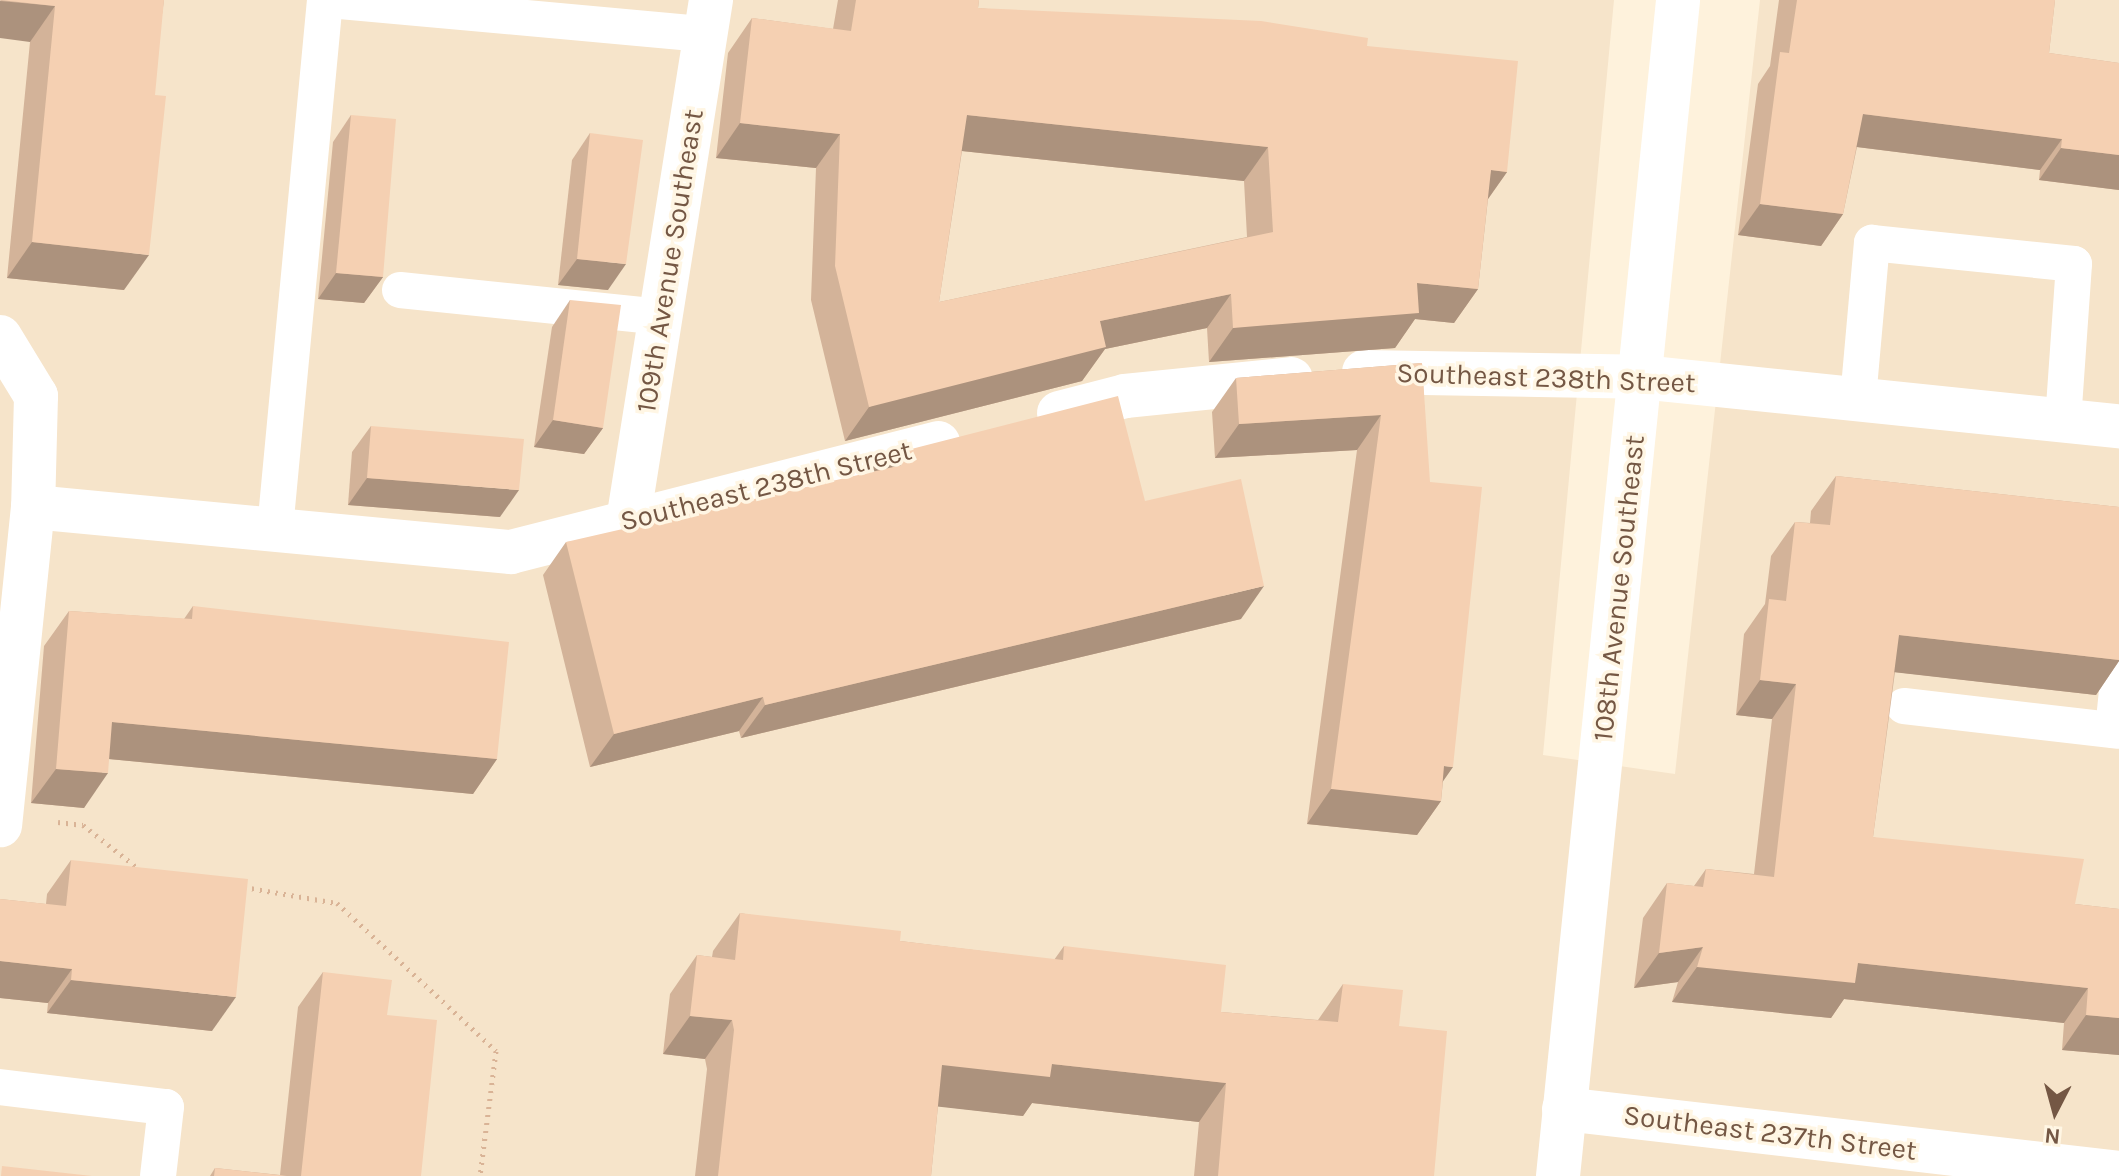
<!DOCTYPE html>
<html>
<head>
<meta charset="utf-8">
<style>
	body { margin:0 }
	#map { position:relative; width:2119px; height:1176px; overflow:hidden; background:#fef2dc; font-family:Karla,sans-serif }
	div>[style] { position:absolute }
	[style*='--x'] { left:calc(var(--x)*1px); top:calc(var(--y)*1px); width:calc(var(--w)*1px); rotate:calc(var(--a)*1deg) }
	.residential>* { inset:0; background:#f6e4ca }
	.path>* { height:5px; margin-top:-2.5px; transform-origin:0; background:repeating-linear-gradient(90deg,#d9b396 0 2px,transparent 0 8px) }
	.service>* { height:36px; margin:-18px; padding:0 18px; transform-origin:18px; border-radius:18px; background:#fff }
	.minor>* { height:44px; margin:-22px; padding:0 22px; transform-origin:22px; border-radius:22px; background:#fff }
	.tertiary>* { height:44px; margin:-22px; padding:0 22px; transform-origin:22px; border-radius:22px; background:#fff }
	.wall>* { inset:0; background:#d3b399 }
	.shaded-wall>* { inset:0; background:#ac927d }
	.building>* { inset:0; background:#f5d0b2 }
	span { translate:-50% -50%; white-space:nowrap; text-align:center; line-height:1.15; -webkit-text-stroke:7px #fff6e4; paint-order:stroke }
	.street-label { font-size:28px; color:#745744 }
	.north { position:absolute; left:2015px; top:1072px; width:80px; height:80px; -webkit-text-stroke:6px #fff6e4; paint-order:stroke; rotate:186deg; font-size:22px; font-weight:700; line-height:32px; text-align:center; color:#745744 }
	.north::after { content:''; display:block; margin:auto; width:28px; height:36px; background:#745744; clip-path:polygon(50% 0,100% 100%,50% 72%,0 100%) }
</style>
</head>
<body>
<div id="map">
	<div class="residential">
		<div style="clip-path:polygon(0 0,1614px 0,1543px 755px,1675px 774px,1760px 0,2119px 0,2119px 1176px,0 1176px)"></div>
	</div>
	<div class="path">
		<div style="--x:58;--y:822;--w:25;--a:7"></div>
		<div style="--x:83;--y:825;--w:71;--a:38.2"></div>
		<div style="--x:244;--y:887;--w:94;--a:9.8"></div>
		<div style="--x:337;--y:903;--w:217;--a:42.9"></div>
		<div style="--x:496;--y:1051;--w:126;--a:97.3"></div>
	</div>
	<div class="service">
		<div style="--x:329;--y:0;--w:379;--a:5.2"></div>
		<div style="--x:400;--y:290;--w:262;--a:5.9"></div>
		<div style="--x:1858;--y:399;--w:157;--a:-84.9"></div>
		<div style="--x:1872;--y:243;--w:203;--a:5.9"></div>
		<div style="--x:2074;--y:264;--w:156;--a:94"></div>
		<div style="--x:275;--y:529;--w:531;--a:-84.6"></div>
		<div style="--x:1904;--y:706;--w:216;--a:6.6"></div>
		<div style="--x:2113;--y:730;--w:59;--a:-84.2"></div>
		<div style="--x:0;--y:1087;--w:167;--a:6.9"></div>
		<div style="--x:166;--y:1107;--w:69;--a:96.6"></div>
	</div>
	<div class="minor">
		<div style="--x:0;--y:337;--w:69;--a:58.6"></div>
		<div style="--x:36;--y:396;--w:111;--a:91.5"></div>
		<div style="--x:33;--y:507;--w:320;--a:95.9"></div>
		<div style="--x:1364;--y:372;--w:277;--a:1"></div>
		<div style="--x:1641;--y:377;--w:481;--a:5.9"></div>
		<div style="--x:1059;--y:413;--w:68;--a:-14.4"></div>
		<div style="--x:1125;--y:396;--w:167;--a:-5.8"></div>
		<div style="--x:33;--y:507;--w:480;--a:5.4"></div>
		<div style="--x:511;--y:552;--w:441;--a:-14.3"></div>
		<div style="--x:628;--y:521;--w:528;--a:-80.95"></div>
		<div style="--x:1564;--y:1109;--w:559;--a:6.58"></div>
	</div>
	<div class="tertiary">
		<div style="--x:1558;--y:1176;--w:1182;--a:-84.17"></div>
	</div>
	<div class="wall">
		<div style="clip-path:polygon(0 0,164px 0,124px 290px,7px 278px,30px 42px)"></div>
		<div style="clip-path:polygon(evenodd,838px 0,979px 0,978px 8px,1367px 46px,1507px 172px,1488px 199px,1478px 289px,1454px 323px,1415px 319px,1395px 348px,1209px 362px,1207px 328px,1105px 349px,1082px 381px,845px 441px,811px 300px,816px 168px,716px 158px,728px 53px,752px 18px,833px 29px,838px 0,962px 151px,1244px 181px,1247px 237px,939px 302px,962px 151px)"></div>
		<div style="clip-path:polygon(1779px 0,2055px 0,2049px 53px,2119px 63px,2119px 190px,2039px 180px,2040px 170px,1857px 147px,1843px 214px,1821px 246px,1738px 235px,1758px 84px,1770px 66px)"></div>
		<div style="clip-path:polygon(351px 115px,383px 277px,364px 303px,318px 299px,333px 142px)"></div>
		<div style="clip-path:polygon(590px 133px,608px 290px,558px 285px,572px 160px)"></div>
		<div style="clip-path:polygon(570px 300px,603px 428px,584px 454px,534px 447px,552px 327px)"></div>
		<div style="clip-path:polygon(1422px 363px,1443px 781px,1441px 801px,1417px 835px,1307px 824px,1357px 450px,1215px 458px,1212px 412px,1236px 378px)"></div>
		<div style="clip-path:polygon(371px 426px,500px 517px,348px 505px,352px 452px)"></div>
		<div style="clip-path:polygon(1836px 476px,2119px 507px,2119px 661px,2096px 695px,1895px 672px,1873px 837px,2075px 904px,2119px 909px,2119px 1055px,2062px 1050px,2064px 1023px,1844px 999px,1831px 1018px,1672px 1002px,1678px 982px,1634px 988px,1643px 918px,1667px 883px,1694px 886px,1706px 869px,1754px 874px,1772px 719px,1736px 715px,1744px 634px,1765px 604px,1771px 556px,1795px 522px,1810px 523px,1811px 511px)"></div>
		<div style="clip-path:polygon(1145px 501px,1241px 619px,741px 738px,739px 731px,590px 767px,543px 575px,566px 542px)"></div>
		<div style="clip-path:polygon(193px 606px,497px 759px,473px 794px,109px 759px,84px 808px,31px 803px,44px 646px,69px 611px,184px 619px)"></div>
		<div style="clip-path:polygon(71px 860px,212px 1031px,47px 1013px,48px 1003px,0 998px,0 899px,46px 904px,47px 894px)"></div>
		<div style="clip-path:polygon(740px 913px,900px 941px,1054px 960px,1064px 946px,1221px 1012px,1318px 1020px,1343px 984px,1399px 1026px,1434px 1176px,1194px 1176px,1199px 1122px,1032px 1103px,1023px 1116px,938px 1106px,931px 1176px,695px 1176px,707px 1069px,705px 1059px,663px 1054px,670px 994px,697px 955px,712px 957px,713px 951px)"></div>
		<div style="clip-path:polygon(323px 972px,387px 1015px,421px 1176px,210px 1176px,215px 1168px,280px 1175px,298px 1007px)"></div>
	</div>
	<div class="shaded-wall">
		<div style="clip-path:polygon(0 1px,55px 6px,30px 42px,0 38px)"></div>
		<div style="clip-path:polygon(1863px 114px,2062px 139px,2040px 170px,1841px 145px)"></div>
		<div style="clip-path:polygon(967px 115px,1268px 147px,1244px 181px,943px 149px)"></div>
		<div style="clip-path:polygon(740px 123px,840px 134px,816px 168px,716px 158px)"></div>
		<div style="clip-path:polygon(2061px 148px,2119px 155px,2119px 190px,2039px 180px)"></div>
		<div style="clip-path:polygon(1491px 170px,1507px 172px,1483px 206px)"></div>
		<div style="clip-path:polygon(1760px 204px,1843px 214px,1821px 246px,1738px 235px)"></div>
		<div style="clip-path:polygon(32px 242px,149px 255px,124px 290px,7px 278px)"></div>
		<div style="clip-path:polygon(577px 259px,626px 264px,608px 290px,558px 285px)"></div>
		<div style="clip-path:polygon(336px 273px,383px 277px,364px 303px,318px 299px)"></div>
		<div style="clip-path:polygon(1417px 283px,1478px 289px,1454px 323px,1415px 319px,1395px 348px,1209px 362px,1233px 328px)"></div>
		<div style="clip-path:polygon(1231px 294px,1207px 328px,1105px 349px,1082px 381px,845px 441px,869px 407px,1100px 321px)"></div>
		<div style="clip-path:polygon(1381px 415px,1357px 450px,1215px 458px,1239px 424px)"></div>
		<div style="clip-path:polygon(553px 420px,603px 428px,584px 454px,534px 447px)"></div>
		<div style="clip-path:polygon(880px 457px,902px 465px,857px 490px)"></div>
		<div style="clip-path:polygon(367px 478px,519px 490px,500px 517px,348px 505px)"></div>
		<div style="clip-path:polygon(1264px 586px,1241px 619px,741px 738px,765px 705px)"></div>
		<div style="clip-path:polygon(1899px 635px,2119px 660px,2119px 661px,2096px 695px,1875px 670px)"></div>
		<div style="clip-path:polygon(1760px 680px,1796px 684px,1772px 719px,1736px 715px)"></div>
		<div style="clip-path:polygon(763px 697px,739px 731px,590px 767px,614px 734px)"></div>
		<div style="clip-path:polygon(112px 722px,497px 759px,473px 794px,88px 757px)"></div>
		<div style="clip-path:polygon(1444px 766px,1453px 767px,1430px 800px,1441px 801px,1417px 835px,1307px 824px,1331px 789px)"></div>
		<div style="clip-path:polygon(56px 769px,108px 773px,84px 808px,31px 803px)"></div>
		<div style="clip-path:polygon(1703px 947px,1678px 982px,1634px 988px,1659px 953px)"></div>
		<div style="clip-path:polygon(0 961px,72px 969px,48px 1003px,0 998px)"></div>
		<div style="clip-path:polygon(1858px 963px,2088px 988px,2064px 1023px,1844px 999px,1831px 1018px,1672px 1002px,1697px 967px)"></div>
		<div style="clip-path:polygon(71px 980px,236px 997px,212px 1031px,47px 1013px)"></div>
		<div style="clip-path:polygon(2086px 1015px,2119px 1018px,2119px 1055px,2062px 1050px)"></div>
		<div style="clip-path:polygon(690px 1016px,732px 1020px,705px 1059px,663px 1054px)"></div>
		<div style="clip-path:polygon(1052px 1064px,1226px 1083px,1199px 1122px,1032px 1103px,1023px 1116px,915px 1104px,942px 1065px)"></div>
	</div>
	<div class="building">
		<div style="clip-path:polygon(0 0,164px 0,155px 95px,166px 96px,149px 255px,32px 242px,55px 6px)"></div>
		<div style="clip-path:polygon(evenodd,856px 0,979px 0,978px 8px,1261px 21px,1368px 38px,1367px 46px,1518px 61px,1507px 172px,1491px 170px,1478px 289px,1417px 283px,1419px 313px,1233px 328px,1231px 294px,1100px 321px,1106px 347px,869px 407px,835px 266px,840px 134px,740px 123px,752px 18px,851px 31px,856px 0,967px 115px,1268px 147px,1273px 232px,939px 302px,967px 115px)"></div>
		<div style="clip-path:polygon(1797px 0,2055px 0,2049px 53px,2119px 63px,2119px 155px,2061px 148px,2062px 139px,1863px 114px,1843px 214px,1760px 204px,1780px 52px,1789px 53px)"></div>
		<div style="clip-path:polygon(351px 115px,396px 119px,383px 277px,336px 273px)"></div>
		<div style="clip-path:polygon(590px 133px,643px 140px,626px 264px,577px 259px)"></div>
		<div style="clip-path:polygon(570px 300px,621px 305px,603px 428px,553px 420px)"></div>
		<div style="clip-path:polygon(1422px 363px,1430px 482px,1482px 487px,1453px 767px,1444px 766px,1441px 801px,1331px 789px,1381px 415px,1239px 424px,1236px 378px)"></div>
		<div style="clip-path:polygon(1118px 396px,1145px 501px,1241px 479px,1264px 586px,765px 705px,763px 697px,614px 734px,566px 542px,902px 465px,880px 457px)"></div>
		<div style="clip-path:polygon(371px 426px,524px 439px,519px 490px,367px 478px)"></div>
		<div style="clip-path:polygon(1836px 476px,2119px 507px,2119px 660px,1899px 635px,1873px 837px,2084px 859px,2075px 904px,2119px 909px,2119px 1018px,2086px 1015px,2088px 988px,1858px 963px,1855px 983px,1697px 967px,1703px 947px,1659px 953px,1667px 883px,1703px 887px,1706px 869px,1774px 877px,1796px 684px,1760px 680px,1769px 599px,1786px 601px,1795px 522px,1830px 525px)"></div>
		<div style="clip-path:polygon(193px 606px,509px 642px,497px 759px,112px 722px,108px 773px,56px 769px,69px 611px,192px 619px)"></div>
		<div style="clip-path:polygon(71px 860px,248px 879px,236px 997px,71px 980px,72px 969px,0 961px,0 899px,66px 906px)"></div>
		<div style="clip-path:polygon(740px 913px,901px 931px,900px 941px,1063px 960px,1064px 946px,1226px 965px,1221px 1012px,1338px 1022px,1343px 984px,1403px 990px,1399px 1026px,1447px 1031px,1434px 1176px,1218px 1176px,1226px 1083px,1052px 1064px,1050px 1077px,942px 1065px,931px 1176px,718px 1176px,734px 1030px,732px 1020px,690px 1016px,697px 955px,735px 960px)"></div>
		<div style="clip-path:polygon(323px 972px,392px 980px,387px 1015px,437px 1020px,421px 1176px,301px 1176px)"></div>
		<div style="clip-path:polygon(2px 1166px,92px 1176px,1px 1176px)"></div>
		<div style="clip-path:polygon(215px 1168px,287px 1176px,214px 1176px)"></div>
	</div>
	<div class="street-label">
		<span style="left:670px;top:261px;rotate:-81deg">109th Avenue Southeast</span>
		<span style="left:1546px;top:378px;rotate:2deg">Southeast 238th Street</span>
		<span style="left:766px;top:486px;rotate:-14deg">Southeast 238th Street</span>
		<span style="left:1619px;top:588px;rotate:-84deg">108th Avenue Southeast</span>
		<span style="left:1770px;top:1133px;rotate:7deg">Southeast 237th Street</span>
	</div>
	<div class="north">N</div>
</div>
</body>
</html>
